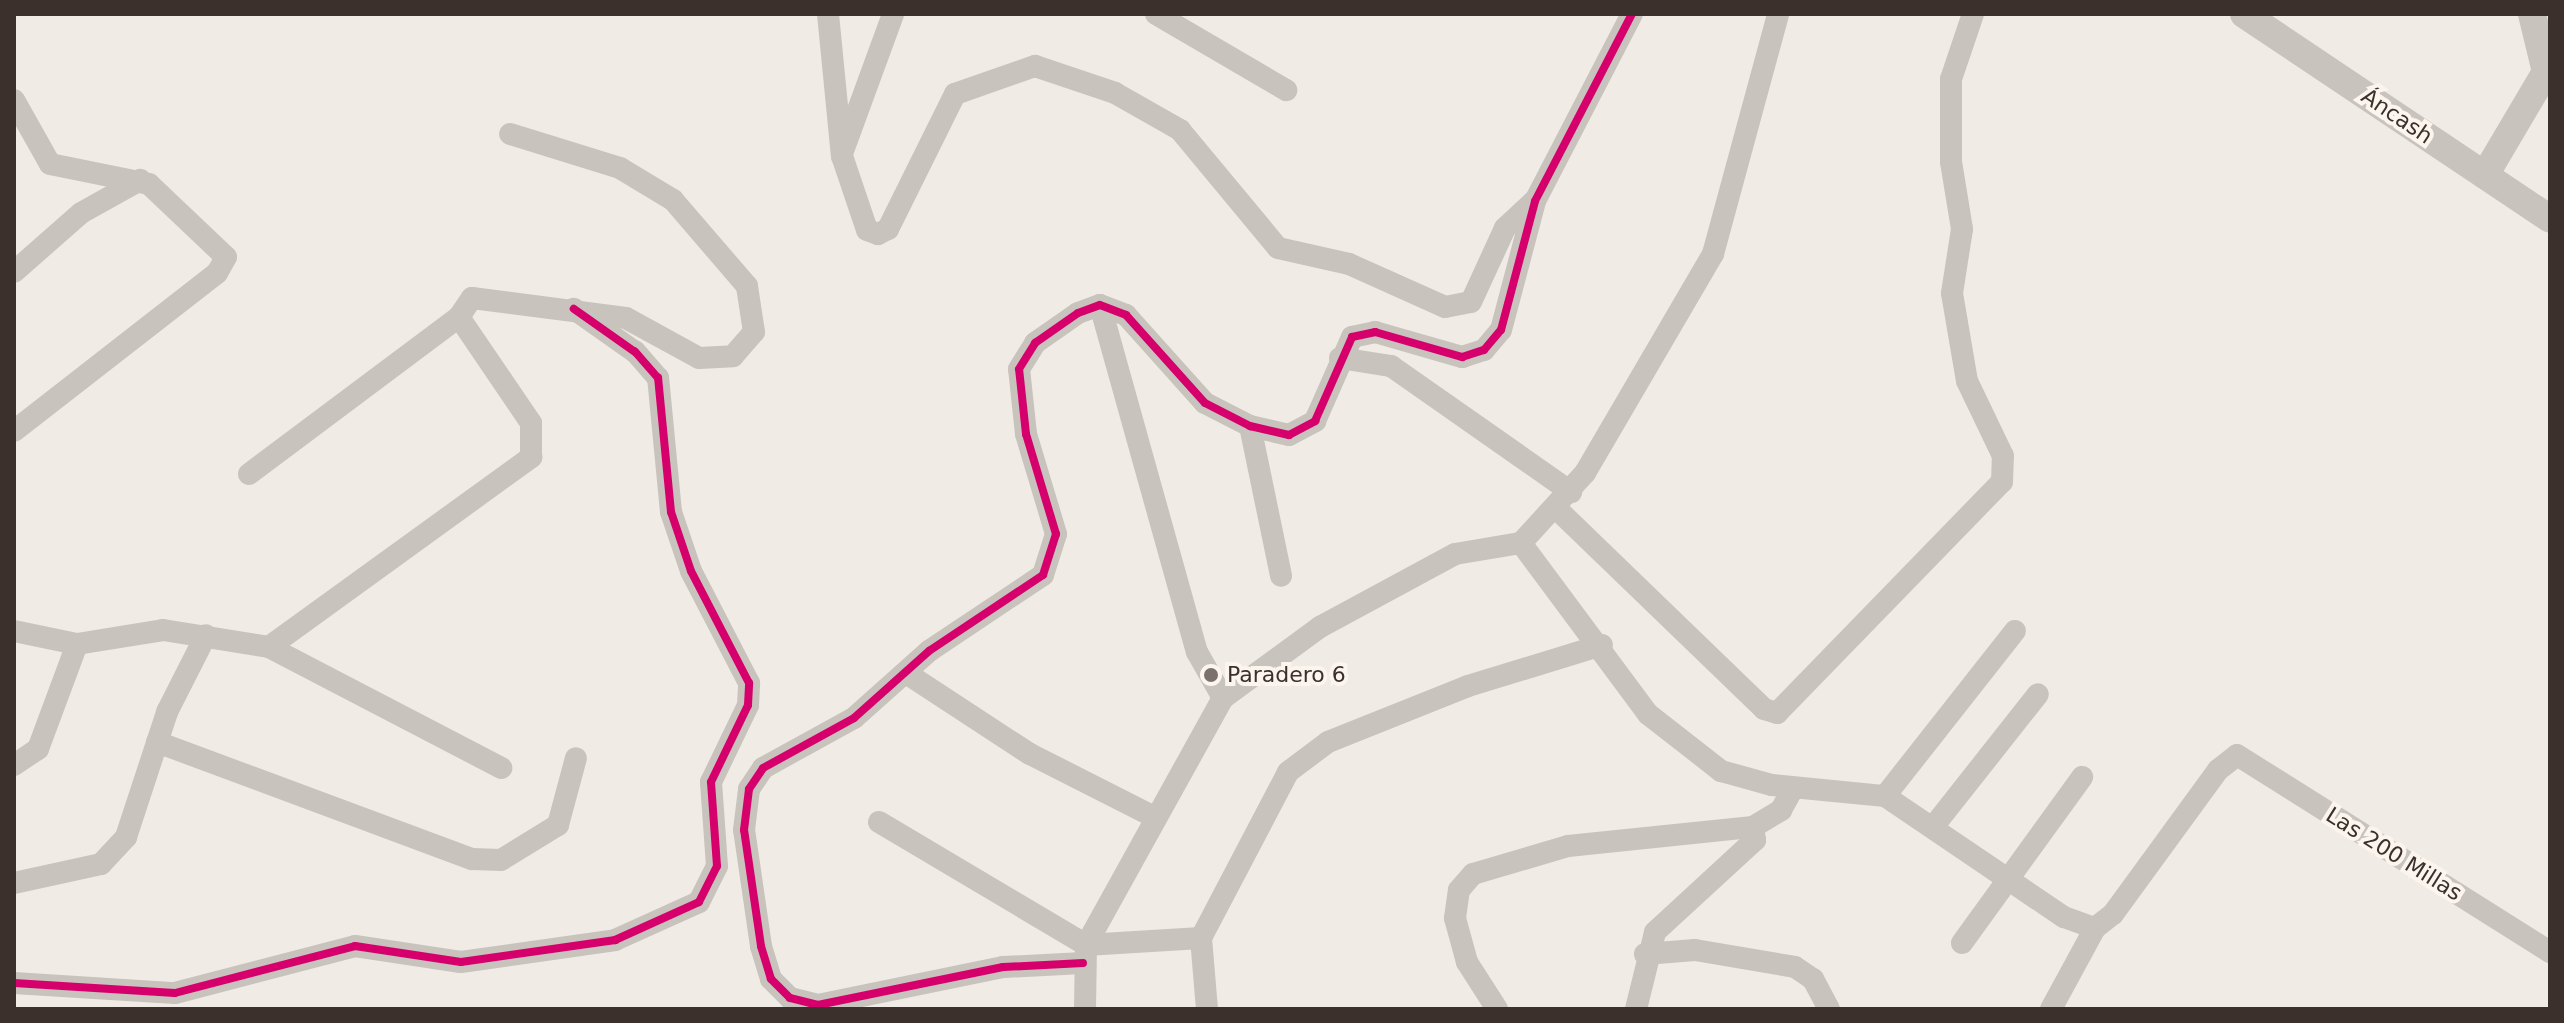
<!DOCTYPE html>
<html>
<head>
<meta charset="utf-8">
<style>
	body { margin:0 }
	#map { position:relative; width:2564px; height:1023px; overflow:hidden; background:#f0ebe5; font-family:"DejaVu Sans",sans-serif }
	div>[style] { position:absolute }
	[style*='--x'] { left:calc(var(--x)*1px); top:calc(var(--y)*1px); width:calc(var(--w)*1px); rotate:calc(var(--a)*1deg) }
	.minor>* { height:22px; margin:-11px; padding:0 11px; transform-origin:11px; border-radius:11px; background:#c9c3be }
	.tertiary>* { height:28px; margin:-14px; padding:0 14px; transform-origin:14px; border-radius:14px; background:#c9c3be }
	.cycleway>* { height:8px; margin:-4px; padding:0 4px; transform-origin:4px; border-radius:4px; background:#d6006c }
	.dots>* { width:22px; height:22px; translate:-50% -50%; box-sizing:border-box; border:4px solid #fbf5ee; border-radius:50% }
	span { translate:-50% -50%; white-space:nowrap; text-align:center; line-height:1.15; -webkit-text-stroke:8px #fbf5ee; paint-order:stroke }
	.street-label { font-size:22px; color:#3b302b }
	.poi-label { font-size:22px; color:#3b302b }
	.left { translate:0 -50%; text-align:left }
	.frame { position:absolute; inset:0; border:16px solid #3b302b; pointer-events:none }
</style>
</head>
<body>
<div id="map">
	<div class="minor">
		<div style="--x:828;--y:14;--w:143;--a:84.4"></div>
		<div style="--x:842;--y:156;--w:78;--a:71.3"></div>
		<div style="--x:867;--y:230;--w:12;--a:20"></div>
		<div style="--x:878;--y:234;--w:11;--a:-27"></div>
		<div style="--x:888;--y:229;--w:151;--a:-63.6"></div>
		<div style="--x:955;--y:94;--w:85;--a:-19.3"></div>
		<div style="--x:1035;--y:66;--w:84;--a:18.6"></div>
		<div style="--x:1115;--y:93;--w:75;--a:29.6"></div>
		<div style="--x:1180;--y:130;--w:153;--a:50.3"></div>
		<div style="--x:1278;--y:248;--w:73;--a:12.7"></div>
		<div style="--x:1349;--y:264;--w:105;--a:24.1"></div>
		<div style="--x:1445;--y:307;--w:26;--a:-11"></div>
		<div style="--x:1471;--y:302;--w:81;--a:-65.3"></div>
		<div style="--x:1505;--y:228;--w:40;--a:-43"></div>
		<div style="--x:1156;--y:14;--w:151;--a:30.3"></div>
		<div style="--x:14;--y:100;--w:73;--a:60.6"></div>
		<div style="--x:50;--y:164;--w:101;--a:11.4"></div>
		<div style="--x:149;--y:184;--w:106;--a:43.5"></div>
		<div style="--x:226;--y:257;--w:18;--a:119"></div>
		<div style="--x:217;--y:273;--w:257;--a:142.1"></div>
		<div style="--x:843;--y:151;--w:146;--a:-69.9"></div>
		<div style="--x:14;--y:272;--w:89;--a:-41.4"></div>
		<div style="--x:81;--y:213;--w:68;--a:-29.2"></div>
		<div style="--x:1100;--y:305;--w:360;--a:74.4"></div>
		<div style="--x:1197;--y:652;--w:53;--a:60.5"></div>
		<div style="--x:1340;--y:358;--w:52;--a:8.9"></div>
		<div style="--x:1391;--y:366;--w:220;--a:35"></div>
		<div style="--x:1250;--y:426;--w:153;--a:78.3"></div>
		<div style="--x:249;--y:474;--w:262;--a:-36.8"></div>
		<div style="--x:1558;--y:510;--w:286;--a:44"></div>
		<div style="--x:1764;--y:709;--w:14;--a:17"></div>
		<div style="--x:1777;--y:713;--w:322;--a:-45.8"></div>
		<div style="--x:2002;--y:482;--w:26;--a:-88"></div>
		<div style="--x:2003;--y:456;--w:83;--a:-115.6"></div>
		<div style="--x:1967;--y:381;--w:89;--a:-99.7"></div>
		<div style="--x:1952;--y:293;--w:65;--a:-81.1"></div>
		<div style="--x:1962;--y:229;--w:68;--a:-99.3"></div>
		<div style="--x:1951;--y:162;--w:83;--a:-90"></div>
		<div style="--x:1951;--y:79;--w:69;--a:-71.3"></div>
		<div style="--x:1521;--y:543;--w:213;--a:53.4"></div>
		<div style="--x:1648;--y:714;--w:93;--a:38"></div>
		<div style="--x:1721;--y:771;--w:53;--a:15.4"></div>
		<div style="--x:1772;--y:785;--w:114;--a:5.6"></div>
		<div style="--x:1885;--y:796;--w:216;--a:34.1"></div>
		<div style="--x:2064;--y:917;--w:33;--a:20"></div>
		<div style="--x:2095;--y:928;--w:23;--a:-38"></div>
		<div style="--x:2113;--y:914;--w:178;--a:-53.9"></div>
		<div style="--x:2218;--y:770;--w:24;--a:-38"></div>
		<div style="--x:2237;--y:755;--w:370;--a:32.2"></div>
		<div style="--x:14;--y:631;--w:64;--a:11.7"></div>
		<div style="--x:77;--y:644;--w:87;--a:-9.2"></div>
		<div style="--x:163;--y:630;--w:107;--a:9.1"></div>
		<div style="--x:269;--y:647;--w:262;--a:27.5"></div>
		<div style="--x:269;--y:647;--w:324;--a:-35.9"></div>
		<div style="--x:531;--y:457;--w:34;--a:-90"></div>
		<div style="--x:531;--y:423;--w:128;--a:-124.2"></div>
		<div style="--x:459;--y:317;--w:23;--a:-56"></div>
		<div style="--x:472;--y:298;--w:155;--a:7.4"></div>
		<div style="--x:626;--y:318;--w:83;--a:28.7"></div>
		<div style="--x:699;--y:358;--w:34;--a:-3"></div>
		<div style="--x:733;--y:356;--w:32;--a:-49"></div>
		<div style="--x:754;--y:332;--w:47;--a:-98.7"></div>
		<div style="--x:747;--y:286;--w:113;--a:-130.7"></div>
		<div style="--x:673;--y:200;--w:62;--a:-148.9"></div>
		<div style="--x:620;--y:168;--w:115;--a:-162.8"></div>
		<div style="--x:906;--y:673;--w:148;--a:33.2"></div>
		<div style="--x:1030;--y:754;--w:141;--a:26.9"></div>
		<div style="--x:157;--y:742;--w:336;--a:20.4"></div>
		<div style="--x:472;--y:859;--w:29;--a:2"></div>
		<div style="--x:501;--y:860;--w:67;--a:-31.6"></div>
		<div style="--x:558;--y:825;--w:69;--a:-75"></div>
		<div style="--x:14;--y:765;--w:29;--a:-34"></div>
		<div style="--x:38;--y:749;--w:112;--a:-69.6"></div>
		<div style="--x:1885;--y:796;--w:210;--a:-51.8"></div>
		<div style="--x:879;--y:822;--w:241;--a:30.7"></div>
		<div style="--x:1086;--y:945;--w:115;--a:-3.5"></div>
		<div style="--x:1201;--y:938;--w:187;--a:-62.3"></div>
		<div style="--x:1288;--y:772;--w:50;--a:-36.9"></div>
		<div style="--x:1328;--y:742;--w:151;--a:-21.8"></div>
		<div style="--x:1468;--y:686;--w:140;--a:-17"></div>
		<div style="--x:1933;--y:827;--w:169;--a:-51.7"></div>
		<div style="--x:14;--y:883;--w:89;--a:-12.3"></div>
		<div style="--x:101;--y:864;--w:37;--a:-47"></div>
		<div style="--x:126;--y:837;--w:132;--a:-71.8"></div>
		<div style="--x:167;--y:712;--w:86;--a:-63.1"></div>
		<div style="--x:1201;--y:938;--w:71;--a:85.2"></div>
		<div style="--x:1962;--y:943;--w:205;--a:-54.1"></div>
		<div style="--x:1645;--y:954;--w:50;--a:-4.6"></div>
		<div style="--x:1695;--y:950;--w:101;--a:9.6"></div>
		<div style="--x:1795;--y:967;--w:22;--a:34"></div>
		<div style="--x:1813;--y:979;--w:34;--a:62"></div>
		<div style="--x:1083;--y:963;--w:80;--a:177.1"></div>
		<div style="--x:1003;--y:967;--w:189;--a:168.4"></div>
		<div style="--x:818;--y:1005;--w:29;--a:-166"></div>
		<div style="--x:790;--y:998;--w:27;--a:-135"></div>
		<div style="--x:771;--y:979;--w:34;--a:-107"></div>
		<div style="--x:761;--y:946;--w:117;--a:-98.3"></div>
		<div style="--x:744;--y:830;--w:41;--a:-83"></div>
		<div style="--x:749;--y:789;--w:25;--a:-56"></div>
		<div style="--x:763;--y:768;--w:104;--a:-28.8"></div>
		<div style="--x:854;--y:718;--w:101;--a:-41.8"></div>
		<div style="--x:929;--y:651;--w:137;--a:-33.7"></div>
		<div style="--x:1043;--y:575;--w:43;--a:-72.4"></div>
		<div style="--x:1056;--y:534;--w:104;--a:-106.7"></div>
		<div style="--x:1026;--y:434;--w:65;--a:-96.1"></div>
		<div style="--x:1019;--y:369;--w:31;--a:-58"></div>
		<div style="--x:1035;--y:343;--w:52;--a:-34.9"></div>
		<div style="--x:1078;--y:313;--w:23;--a:-20"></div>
		<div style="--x:1100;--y:305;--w:28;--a:21"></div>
		<div style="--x:1126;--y:315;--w:118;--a:48.1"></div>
		<div style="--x:1205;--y:403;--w:51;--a:27.1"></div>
		<div style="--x:1250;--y:426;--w:40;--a:13"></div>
		<div style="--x:1289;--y:435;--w:30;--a:-28"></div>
		<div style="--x:1315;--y:421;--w:92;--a:-66.2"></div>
		<div style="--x:1352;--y:337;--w:24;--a:-12"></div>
		<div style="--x:1375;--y:332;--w:91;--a:16"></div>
		<div style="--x:1462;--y:357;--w:23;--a:-18"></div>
		<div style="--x:1484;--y:350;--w:26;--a:-50"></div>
		<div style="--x:1501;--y:330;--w:133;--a:-75.2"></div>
		<div style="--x:1535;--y:201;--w:211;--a:-62.6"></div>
		<div style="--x:14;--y:983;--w:161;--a:3.6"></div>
		<div style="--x:175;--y:993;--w:186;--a:-14.6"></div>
		<div style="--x:355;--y:946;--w:107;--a:8.6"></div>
		<div style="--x:461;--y:962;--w:156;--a:-8.1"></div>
		<div style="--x:615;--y:940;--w:92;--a:-24.3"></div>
		<div style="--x:699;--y:902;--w:40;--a:-63.4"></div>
		<div style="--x:717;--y:866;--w:84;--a:-94.1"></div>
		<div style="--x:711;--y:782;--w:85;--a:-64.3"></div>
		<div style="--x:748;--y:705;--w:22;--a:-87"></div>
		<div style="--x:749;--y:683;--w:126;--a:-117.4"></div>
		<div style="--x:691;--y:571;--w:62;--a:-108.7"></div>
		<div style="--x:671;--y:512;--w:135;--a:-95.5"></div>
		<div style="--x:658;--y:378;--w:35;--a:-131"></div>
		<div style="--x:635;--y:352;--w:75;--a:-144.8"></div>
		<div style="--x:1085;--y:1009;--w:64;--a:-89.1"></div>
		<div style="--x:1086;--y:945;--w:282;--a:-61"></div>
		<div style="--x:1223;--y:698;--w:120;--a:-36.2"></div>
		<div style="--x:1320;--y:627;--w:153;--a:-28.4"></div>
		<div style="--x:1455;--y:554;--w:67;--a:-9.5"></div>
		<div style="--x:1521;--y:543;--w:95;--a:-47.6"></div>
		<div style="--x:1585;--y:473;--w:254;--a:-59.7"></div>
		<div style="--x:1713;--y:254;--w:249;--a:-74.8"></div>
		<div style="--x:1497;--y:1009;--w:56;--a:-122.6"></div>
		<div style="--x:1467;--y:962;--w:46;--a:-105.3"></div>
		<div style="--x:1455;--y:918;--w:28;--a:-82"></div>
		<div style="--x:1459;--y:890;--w:21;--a:-49"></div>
		<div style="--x:1473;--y:874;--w:99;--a:-16.4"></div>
		<div style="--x:1568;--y:846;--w:186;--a:-5.9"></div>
		<div style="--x:1753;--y:827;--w:33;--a:-31"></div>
		<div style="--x:1781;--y:810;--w:25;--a:-61"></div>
		<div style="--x:1636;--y:1009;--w:79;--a:-76.1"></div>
		<div style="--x:1655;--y:932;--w:136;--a:-42.6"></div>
		<div style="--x:1755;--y:840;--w:13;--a:-99"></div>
		<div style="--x:2051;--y:1009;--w:92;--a:-61.5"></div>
	</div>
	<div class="tertiary">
		<div style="--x:2244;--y:14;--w:368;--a:33.8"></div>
		<div style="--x:2485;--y:175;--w:120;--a:-59.4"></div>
		<div style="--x:2546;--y:72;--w:60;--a:-103.6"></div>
	</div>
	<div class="cycleway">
		<div style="--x:1083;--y:963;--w:80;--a:177.1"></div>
		<div style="--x:1003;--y:967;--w:189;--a:168.4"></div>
		<div style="--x:818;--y:1005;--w:29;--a:-166"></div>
		<div style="--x:790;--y:998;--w:27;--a:-135"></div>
		<div style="--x:771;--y:979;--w:34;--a:-107"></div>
		<div style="--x:761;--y:946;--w:117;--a:-98.3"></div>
		<div style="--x:744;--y:830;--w:41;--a:-83"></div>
		<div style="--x:749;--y:789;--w:25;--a:-56"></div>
		<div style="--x:763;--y:768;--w:104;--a:-28.8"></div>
		<div style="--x:854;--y:718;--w:101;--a:-41.8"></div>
		<div style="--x:929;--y:651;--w:137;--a:-33.7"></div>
		<div style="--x:1043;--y:575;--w:43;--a:-72.4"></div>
		<div style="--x:1056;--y:534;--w:104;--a:-106.7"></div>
		<div style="--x:1026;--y:434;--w:65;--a:-96.1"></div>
		<div style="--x:1019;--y:369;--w:31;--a:-58"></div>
		<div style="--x:1035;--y:343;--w:52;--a:-34.9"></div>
		<div style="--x:1078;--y:313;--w:23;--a:-20"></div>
		<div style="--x:1100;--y:305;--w:28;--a:21"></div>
		<div style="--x:1126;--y:315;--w:118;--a:48.1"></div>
		<div style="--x:1205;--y:403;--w:51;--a:27.1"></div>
		<div style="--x:1250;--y:426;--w:40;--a:13"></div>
		<div style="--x:1289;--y:435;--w:30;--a:-28"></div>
		<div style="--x:1315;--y:421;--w:92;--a:-66.2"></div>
		<div style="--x:1352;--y:337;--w:24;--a:-12"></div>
		<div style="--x:1375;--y:332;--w:91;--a:16"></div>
		<div style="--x:1462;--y:357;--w:23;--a:-18"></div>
		<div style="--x:1484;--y:350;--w:26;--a:-50"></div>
		<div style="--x:1501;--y:330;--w:133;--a:-75.2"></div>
		<div style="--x:1535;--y:201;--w:211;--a:-62.6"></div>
		<div style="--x:14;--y:983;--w:161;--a:3.6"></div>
		<div style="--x:175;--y:993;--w:186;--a:-14.6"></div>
		<div style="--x:355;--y:946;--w:107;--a:8.6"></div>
		<div style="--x:461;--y:962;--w:156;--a:-8.1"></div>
		<div style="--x:615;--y:940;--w:92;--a:-24.3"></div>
		<div style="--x:699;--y:902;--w:40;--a:-63.4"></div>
		<div style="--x:717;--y:866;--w:84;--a:-94.1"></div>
		<div style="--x:711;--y:782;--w:85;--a:-64.3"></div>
		<div style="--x:748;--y:705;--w:22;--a:-87"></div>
		<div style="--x:749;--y:683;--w:126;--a:-117.4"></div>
		<div style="--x:691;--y:571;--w:62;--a:-108.7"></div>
		<div style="--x:671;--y:512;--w:135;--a:-95.5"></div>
		<div style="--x:658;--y:378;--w:35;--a:-131"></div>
		<div style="--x:635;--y:352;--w:75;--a:-144.8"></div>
	</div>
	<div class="dots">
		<div style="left:1211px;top:675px;background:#7a716c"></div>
	</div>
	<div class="street-label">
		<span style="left:2397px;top:116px;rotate:34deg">Áncash</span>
		<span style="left:2394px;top:854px;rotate:32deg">Las 200 Millas</span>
	</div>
	<div class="poi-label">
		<span class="left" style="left:1227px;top:675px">Paradero 6</span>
	</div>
	<div class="frame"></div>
</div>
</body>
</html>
